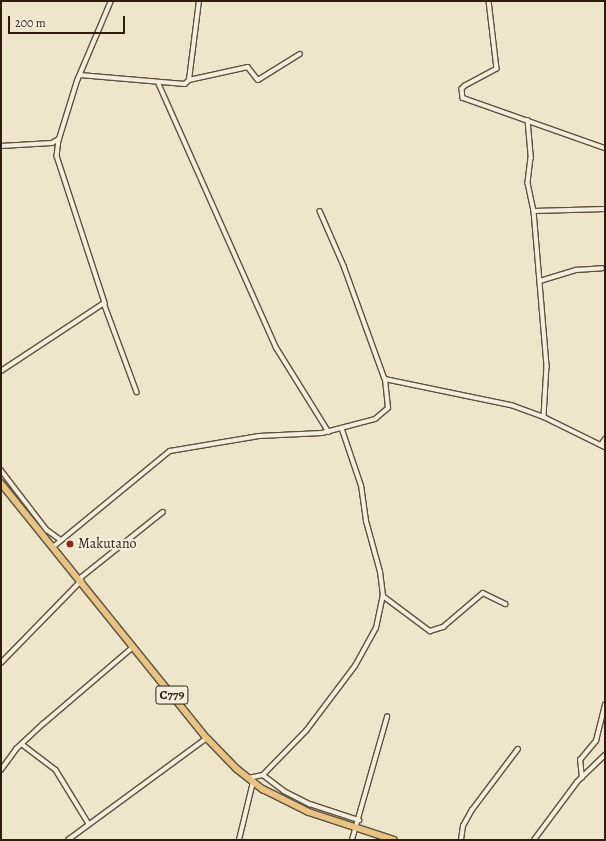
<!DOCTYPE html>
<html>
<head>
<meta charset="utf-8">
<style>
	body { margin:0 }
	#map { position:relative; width:606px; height:841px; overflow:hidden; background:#eee6cb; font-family:Alegreya,serif }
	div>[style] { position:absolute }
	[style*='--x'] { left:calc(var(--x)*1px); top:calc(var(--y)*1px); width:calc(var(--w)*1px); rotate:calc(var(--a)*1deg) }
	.roads { filter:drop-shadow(1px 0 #5f503d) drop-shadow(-1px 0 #5f503d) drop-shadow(0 1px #5f503d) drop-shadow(0 -1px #5f503d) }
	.street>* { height:3.5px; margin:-1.75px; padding:0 1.75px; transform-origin:1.75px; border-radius:1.75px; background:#f4efdd }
	.primary>* { height:5.5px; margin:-2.75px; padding:0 2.75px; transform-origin:2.75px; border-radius:2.75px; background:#e7c386 }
	.dots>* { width:11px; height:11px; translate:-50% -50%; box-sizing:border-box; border:2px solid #f4efdd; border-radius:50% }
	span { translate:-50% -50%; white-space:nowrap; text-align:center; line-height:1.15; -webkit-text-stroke:4px #f4efdd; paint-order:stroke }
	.shield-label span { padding:1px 3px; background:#f4efdd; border:1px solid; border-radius:3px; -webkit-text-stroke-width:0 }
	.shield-label { font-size:13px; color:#2f1e0e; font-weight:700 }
	.poi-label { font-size:14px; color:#2f1e0e }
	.left { translate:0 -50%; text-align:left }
	.frame { position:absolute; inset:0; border:2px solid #2f1e0e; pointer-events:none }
	.scale { position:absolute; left:8px; top:16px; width:117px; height:18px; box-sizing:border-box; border:2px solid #2f1e0e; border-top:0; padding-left:5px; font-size:12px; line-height:14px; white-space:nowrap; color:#2f1e0e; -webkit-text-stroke:3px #f4efdd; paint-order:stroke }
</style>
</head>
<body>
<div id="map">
	<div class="roads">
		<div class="street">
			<div style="--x:489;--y:1;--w:68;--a:83.3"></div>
			<div style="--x:497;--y:69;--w:36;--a:152"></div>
			<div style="--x:465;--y:86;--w:4;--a:135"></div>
			<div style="--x:462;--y:89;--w:9;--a:84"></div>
			<div style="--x:463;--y:98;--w:151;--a:19.4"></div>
			<div style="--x:80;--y:75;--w:105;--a:4.9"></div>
			<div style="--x:185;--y:84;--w:6;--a:-45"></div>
			<div style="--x:189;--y:80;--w:80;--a:-82.8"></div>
			<div style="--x:189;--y:80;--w:60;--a:-12.4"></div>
			<div style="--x:248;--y:67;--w:16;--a:52"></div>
			<div style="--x:258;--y:80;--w:49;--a:-31.8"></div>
			<div style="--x:159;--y:84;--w:288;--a:66"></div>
			<div style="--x:276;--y:347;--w:100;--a:58.1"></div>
			<div style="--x:528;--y:120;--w:38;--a:85"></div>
			<div style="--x:531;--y:158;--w:25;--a:97"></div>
			<div style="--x:528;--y:183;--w:29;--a:78"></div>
			<div style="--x:534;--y:211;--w:156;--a:85.2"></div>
			<div style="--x:547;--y:366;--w:51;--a:93.4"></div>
			<div style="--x:59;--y:140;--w:16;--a:97"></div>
			<div style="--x:57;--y:156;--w:155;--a:71.9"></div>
			<div style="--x:1;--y:146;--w:51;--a:-3.4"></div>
			<div style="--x:52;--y:143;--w:8;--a:-30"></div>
			<div style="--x:59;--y:139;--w:61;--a:-72.8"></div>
			<div style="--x:77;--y:81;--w:87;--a:-67"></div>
			<div style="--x:320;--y:211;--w:60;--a:66.4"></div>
			<div style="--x:344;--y:266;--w:120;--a:70.1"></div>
			<div style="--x:534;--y:211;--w:71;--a:-1.6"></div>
			<div style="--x:540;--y:281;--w:38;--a:-17"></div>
			<div style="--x:576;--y:270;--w:26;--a:-4"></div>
			<div style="--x:1;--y:371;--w:123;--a:-33.4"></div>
			<div style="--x:104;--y:303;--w:95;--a:69.7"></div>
			<div style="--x:601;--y:445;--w:7;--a:-56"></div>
			<div style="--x:1;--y:470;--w:76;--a:52.5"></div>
			<div style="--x:47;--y:530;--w:17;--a:36"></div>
			<div style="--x:53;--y:547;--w:151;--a:-39.4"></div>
			<div style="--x:170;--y:451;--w:90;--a:-9.6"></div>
			<div style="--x:259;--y:436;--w:63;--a:-2.7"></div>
			<div style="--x:322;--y:433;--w:55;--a:-14.8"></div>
			<div style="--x:375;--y:419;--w:17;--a:-40"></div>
			<div style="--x:388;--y:408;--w:29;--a:-96"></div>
			<div style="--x:385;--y:379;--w:129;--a:11.7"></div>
			<div style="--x:511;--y:405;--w:35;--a:20"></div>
			<div style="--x:544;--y:417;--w:68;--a:26.2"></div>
			<div style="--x:79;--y:579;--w:107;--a:-38.6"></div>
			<div style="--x:383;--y:596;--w:59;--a:36.7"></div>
			<div style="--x:430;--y:631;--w:14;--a:-17"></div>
			<div style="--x:443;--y:627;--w:52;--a:-40.4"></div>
			<div style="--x:483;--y:593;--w:25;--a:26"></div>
			<div style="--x:1;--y:663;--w:115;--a:-45.7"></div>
			<div style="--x:23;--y:745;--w:41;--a:37.1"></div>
			<div style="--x:56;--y:770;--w:63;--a:58.6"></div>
			<div style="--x:1;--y:770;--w:26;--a:-54"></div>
			<div style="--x:16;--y:749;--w:37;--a:-43"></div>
			<div style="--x:43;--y:724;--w:118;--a:-40.5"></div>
			<div style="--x:263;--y:775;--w:26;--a:37"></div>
			<div style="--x:284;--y:791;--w:29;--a:27"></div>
			<div style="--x:310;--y:804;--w:52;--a:18.1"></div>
			<div style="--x:248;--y:778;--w:15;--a:-11"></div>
			<div style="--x:263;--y:775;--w:62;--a:-45.7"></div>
			<div style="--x:306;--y:731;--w:81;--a:-53"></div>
			<div style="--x:355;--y:666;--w:43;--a:-61.1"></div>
			<div style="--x:376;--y:628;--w:33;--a:-78"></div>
			<div style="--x:383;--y:596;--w:24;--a:-97"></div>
			<div style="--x:380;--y:572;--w:53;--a:-105.4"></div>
			<div style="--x:366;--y:521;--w:35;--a:-98"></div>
			<div style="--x:361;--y:486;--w:59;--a:-108.7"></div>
			<div style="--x:582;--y:778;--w:18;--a:-96"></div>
			<div style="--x:580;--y:760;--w:25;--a:-50"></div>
			<div style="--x:596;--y:741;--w:37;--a:-76"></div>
			<div style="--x:68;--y:840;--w:172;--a:-36.3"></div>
			<div style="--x:239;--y:840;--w:60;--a:-76.4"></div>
			<div style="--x:352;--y:840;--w:128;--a:-74.1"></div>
			<div style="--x:461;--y:840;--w:14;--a:-82"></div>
			<div style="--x:463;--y:826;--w:18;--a:-61"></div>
			<div style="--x:472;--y:810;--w:76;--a:-53"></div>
			<div style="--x:534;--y:840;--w:72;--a:-53.4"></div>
			<div style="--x:577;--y:782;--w:39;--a:-44"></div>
		</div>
		<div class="primary">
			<div style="--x:1;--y:483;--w:328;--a:51.1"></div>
			<div style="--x:207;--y:738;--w:43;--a:45.9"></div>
			<div style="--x:237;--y:769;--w:33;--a:38"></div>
			<div style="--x:263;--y:789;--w:51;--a:26.6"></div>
			<div style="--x:309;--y:812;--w:89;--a:18.2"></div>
		</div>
	</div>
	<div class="dots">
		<div style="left:70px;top:544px;background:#8f2418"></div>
	</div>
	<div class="shield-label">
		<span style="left:172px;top:695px">C779</span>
	</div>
	<div class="poi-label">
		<span class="left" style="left:78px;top:544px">Makutano</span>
	</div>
	<div class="frame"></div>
	<div class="scale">200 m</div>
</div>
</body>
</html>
